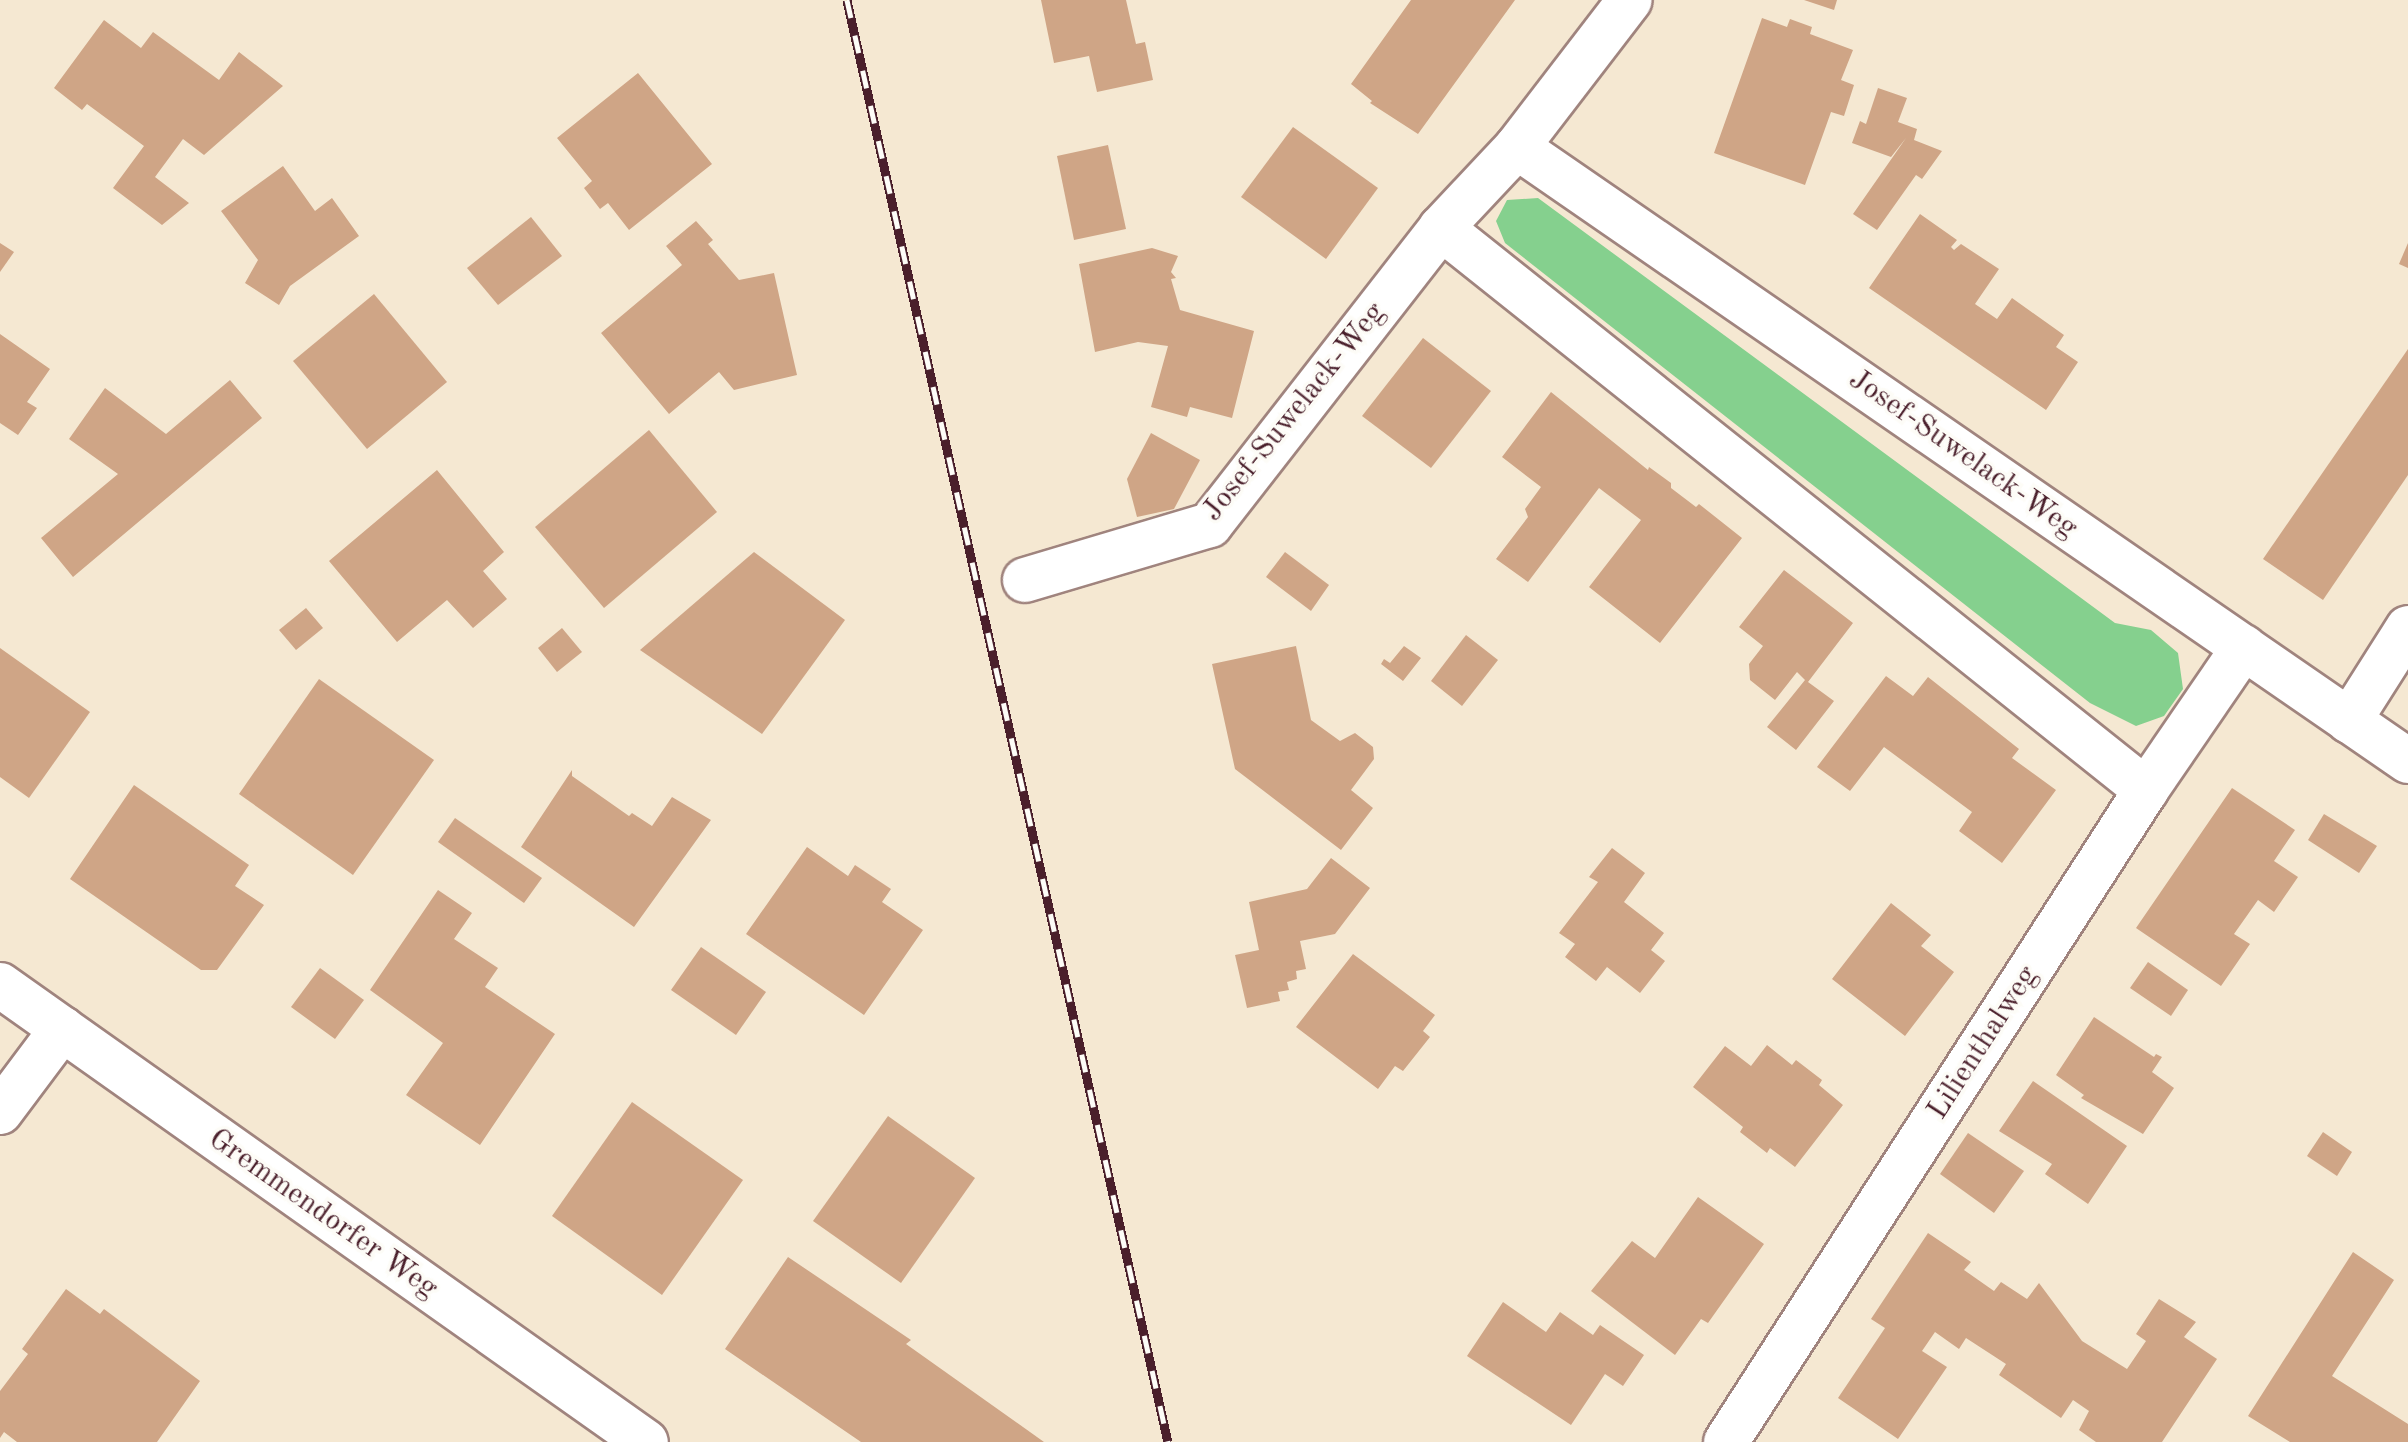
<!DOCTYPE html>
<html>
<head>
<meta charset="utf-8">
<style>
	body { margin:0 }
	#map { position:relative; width:2408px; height:1442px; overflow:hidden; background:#f5e8d2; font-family:"Old Standard TT",serif }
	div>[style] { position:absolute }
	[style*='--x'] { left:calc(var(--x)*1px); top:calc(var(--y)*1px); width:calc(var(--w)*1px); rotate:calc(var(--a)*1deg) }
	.green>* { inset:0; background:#85d08e }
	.building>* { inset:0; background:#cfa586 }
	.roads { filter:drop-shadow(2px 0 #a0847e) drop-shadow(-2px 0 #a0847e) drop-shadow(0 2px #a0847e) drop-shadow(0 -2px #a0847e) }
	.minor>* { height:44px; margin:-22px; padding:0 22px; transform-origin:22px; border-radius:22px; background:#fff }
	.rail>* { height:9px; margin-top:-4.5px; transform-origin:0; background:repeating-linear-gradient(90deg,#fdfcf7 0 18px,#4a1f2b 0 36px); box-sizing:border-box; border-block:2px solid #4a1f2b }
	span { translate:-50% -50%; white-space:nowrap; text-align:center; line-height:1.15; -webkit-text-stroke:7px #fdfcf7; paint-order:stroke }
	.street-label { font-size:30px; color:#4a1f2b }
</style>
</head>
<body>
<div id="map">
	<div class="green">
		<div style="clip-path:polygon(1538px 198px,2115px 623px,2151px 630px,2178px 653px,2183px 689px,2164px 716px,2136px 726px,2090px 703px,1505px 243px,1496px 221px,1507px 200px)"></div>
	</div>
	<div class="building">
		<div style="clip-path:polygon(1041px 0,1126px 0,1136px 44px,1145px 42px,1153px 80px,1097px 92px,1089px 56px,1054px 63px)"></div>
		<div style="clip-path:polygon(1411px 0,1515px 0,1418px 134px,1370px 103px,1372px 101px,1351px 84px)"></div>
		<div style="clip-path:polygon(1804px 0,1837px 0,1834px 10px)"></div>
		<div style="clip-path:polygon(1762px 18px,1787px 27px,1790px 19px,1812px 27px,1810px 34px,1853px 50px,1841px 80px,1854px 85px,1844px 116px,1831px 112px,1805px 185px,1714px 153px)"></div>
		<div style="clip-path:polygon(104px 20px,141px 48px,153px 32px,219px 80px,239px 52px,283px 86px,204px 155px,183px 139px,155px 177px,189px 203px,162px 225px,113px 188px,144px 146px,87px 104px,82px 110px,54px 88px)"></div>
		<div style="clip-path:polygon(638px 73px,712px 164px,629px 230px,608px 203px,600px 209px,584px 188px,592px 181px,557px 138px)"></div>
		<div style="clip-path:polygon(1878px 88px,1907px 98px,1898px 122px,1917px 129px,1914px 140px,1942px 151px,1922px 179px,1916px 175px,1877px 230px,1853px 214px,1906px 138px,1891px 157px,1852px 143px,1860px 121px,1866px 124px)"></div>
		<div style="clip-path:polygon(1293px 127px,1378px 188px,1326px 259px,1241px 197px)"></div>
		<div style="clip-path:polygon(1108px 145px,1126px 229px,1074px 240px,1057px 156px)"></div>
		<div style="clip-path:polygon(283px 166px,315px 211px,332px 198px,359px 236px,290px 286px,279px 305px,245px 283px,258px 260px,221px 211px)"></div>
		<div style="clip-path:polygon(1920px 214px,1957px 240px,1951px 247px,1954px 250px,1961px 244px,1999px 269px,1975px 304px,1997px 319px,2012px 298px,2064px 335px,2056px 347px,2078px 362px,2046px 410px,1869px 288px)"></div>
		<div style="clip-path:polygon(531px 217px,562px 256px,498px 305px,467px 268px)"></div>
		<div style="clip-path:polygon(696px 221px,713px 240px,708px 244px,739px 280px,774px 273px,797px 375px,734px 390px,719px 372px,669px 414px,601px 333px,682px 265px,666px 246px)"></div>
		<div style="clip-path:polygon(0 243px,14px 252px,0 272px)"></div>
		<div style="clip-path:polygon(2408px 243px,2408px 268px,2399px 264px)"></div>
		<div style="clip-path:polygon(1152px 248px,1178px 256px,1171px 272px,1176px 278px,1171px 279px,1180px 310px,1254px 331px,1232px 418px,1190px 407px,1187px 417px,1151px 407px,1168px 346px,1138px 342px,1095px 352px,1079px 264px)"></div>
		<div style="clip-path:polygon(374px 294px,447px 382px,367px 449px,293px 361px)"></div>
		<div style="clip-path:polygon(0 334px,50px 369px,27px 402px,37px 408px,18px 435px,0 423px)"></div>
		<div style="clip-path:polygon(1423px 338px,1491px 391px,1431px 468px,1362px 416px)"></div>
		<div style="clip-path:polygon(2408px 349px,2408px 475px,2323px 600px,2263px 559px)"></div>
		<div style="clip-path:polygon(230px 380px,262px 418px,73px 577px,41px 538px,118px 474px,69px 439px,105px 388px,166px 434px)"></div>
		<div style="clip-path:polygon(1551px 392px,1648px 470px,1649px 467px,1671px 483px,1671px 488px,1696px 507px,1699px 504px,1742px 538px,1660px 643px,1589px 587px,1641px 520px,1599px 488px,1528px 582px,1496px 559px,1528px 517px,1525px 509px,1541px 487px,1502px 457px)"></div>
		<div style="clip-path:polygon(649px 430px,717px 512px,604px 608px,535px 527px)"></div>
		<div style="clip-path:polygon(1151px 433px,1200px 460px,1174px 509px,1137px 517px,1127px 479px)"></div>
		<div style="clip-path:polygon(437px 470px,504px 552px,483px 571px,507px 599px,473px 628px,447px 600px,397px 642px,329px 561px)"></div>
		<div style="clip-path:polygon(754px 552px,845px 620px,762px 734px,640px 650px)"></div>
		<div style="clip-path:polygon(1285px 552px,1329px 585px,1311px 611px,1266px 577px)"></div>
		<div style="clip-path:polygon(1784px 570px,1853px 623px,1808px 682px,1834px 701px,1796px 750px,1767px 727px,1805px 680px,1797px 672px,1775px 700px,1750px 680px,1749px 664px,1763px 646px,1739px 627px)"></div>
		<div style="clip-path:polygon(306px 608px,323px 628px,296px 650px,279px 630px)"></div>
		<div style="clip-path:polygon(562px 628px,582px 652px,557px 672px,538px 648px)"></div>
		<div style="clip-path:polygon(1466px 635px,1498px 660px,1462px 706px,1431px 681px)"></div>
		<div style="clip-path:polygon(1296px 646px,1311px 720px,1340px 741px,1355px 733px,1373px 747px,1374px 759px,1351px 790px,1373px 808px,1341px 850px,1235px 769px,1212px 664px)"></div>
		<div style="clip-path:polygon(1404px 646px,1421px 658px,1403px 681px,1381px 664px,1384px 659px,1390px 663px)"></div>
		<div style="clip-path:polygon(0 648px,90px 712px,29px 798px,0 777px)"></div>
		<div style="clip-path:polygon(1886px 676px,1913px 696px,1928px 677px,2019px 749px,2012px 758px,2056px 790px,2002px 863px,1959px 831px,1972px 812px,1884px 747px,1850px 791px,1817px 767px)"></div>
		<div style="clip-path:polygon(319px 679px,434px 760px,353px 875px,239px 794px)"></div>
		<div style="clip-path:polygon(572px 770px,572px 776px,629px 816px,632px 813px,652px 826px,672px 797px,711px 820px,634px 927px,521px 847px)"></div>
		<div style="clip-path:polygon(134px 785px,249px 865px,235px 886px,264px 905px,217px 970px,201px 970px,70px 879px)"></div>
		<div style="clip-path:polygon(2232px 788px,2295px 830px,2274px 861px,2298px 877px,2274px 912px,2258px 900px,2234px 934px,2250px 944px,2221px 986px,2136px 928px)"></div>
		<div style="clip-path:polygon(2324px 814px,2377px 846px,2359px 873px,2308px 840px)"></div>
		<div style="clip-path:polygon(455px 818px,542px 878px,524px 903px,438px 842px)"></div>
		<div style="clip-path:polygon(807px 847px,848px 876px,855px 865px,891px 889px,882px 902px,923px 930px,864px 1015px,746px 934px)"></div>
		<div style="clip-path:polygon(1612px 848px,1645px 873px,1624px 902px,1664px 933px,1651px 950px,1665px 961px,1640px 993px,1607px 967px,1596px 981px,1565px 957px,1575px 944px,1559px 933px,1598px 882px,1589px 877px)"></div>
		<div style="clip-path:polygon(1331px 858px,1370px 888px,1335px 934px,1300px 941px,1306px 969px,1296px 971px,1297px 979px,1287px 982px,1289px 990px,1278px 992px,1280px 1001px,1247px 1008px,1235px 955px,1259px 950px,1249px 902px,1307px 889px)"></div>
		<div style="clip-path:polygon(438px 890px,472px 913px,454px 939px,498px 968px,485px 987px,555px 1034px,480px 1145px,406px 1095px,443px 1043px,370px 990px)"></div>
		<div style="clip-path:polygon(1891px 903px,1931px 935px,1921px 946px,1954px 972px,1905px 1036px,1832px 979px)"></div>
		<div style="clip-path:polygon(701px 947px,766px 992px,736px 1035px,671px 990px)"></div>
		<div style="clip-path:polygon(1353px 954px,1435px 1015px,1423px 1031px,1430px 1037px,1403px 1071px,1395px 1066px,1378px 1089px,1296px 1027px)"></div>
		<div style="clip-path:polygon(2148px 962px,2188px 990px,2171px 1016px,2130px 988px)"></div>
		<div style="clip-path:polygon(320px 968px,364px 1000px,335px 1039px,291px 1007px)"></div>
		<div style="clip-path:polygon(2094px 1017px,2154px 1057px,2156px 1054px,2162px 1057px,2152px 1072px,2174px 1088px,2143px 1134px,2081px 1098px,2084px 1095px,2056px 1075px)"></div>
		<div style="clip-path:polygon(1767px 1045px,1792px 1065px,1796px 1060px,1822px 1080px,1819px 1085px,1843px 1105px,1795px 1167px,1770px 1148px,1767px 1153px,1740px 1132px,1743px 1127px,1693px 1087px,1725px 1046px,1751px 1066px)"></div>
		<div style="clip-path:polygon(2033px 1081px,2127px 1146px,2088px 1204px,2045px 1174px,2052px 1164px,1999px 1131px)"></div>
		<div style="clip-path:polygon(632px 1102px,743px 1180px,662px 1295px,552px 1216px)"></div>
		<div style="clip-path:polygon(888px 1116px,975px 1178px,901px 1283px,813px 1221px)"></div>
		<div style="clip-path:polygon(2323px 1132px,2352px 1152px,2337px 1176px,2307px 1156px)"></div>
		<div style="clip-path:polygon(1968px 1133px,2024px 1171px,1994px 1213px,1940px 1174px)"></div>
		<div style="clip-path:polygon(1698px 1197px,1764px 1244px,1708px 1323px,1701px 1319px,1675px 1355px,1591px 1291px,1632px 1241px,1655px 1258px)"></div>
		<div style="clip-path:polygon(1928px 1233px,1971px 1262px,1964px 1270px,1994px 1291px,2001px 1282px,2027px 1299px,2039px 1283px,2082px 1341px,2127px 1369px,2146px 1341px,2136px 1334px,2159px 1299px,2196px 1322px,2184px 1337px,2217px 1359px,2162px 1442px,2096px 1442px,2079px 1430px,2089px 1411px,2073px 1400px,2061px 1418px,1999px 1375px,2006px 1364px,1966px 1338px,1959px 1349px,1935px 1332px,1922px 1351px,1947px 1367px,1898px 1439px,1838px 1398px,1885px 1328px,1871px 1319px)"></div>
		<div style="clip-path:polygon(2353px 1252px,2394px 1280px,2332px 1376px,2408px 1424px,2408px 1442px,2290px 1442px,2248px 1416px)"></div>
		<div style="clip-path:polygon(788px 1257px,911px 1340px,906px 1344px,1044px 1442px,861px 1442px,725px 1349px)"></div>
		<div style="clip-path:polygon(66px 1289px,100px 1314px,104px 1309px,200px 1381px,157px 1442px,17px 1442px,4px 1432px,0 1438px,0 1391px,28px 1354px,22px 1349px)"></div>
		<div style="clip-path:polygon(1503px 1302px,1546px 1332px,1560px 1312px,1593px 1335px,1600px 1325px,1644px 1355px,1623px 1386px,1605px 1374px,1571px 1425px,1467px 1356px)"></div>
	</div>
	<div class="roads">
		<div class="minor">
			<div style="--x:1517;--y:147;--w:1082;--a:34.57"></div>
			<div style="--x:1441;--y:228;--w:902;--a:38.56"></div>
			<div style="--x:1025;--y:580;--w:193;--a:-16.6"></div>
			<div style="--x:1210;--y:525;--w:376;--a:-52.1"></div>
			<div style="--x:1441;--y:228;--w:111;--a:-46.8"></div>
			<div style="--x:1517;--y:147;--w:185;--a:-52.5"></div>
			<div style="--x:2349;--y:721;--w:110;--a:-57.6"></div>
			<div style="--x:0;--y:985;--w:791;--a:35.28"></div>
			<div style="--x:0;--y:1112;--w:104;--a:-53.2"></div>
			<div style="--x:1726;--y:1442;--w:776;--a:-57.21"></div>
			<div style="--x:2146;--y:790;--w:173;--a:-55.6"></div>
		</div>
	</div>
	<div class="rail">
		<div style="--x:847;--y:0;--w:1477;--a:77.45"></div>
	</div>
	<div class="street-label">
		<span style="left:1294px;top:412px;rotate:-51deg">Josef-Suwelack-Weg</span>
		<span style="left:1963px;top:454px;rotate:35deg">Josef-Suwelack-Weg</span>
		<span style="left:1983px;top:1043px;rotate:-57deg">Lilienthalweg</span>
		<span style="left:323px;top:1214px;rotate:35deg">Gremmendorfer Weg</span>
	</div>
</div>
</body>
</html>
